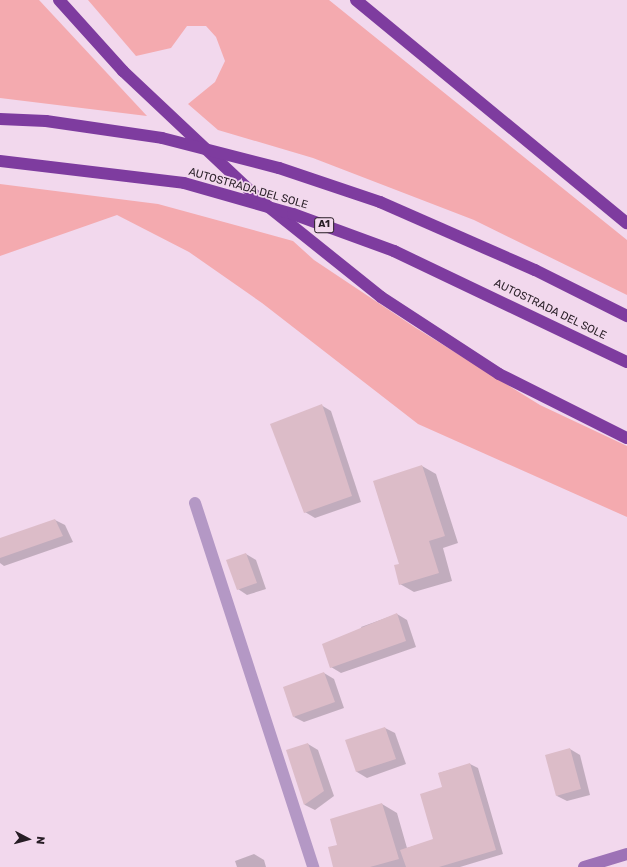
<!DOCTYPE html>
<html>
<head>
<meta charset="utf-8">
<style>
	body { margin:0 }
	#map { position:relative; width:627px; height:867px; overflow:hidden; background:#f2d8ed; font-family:Rubik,sans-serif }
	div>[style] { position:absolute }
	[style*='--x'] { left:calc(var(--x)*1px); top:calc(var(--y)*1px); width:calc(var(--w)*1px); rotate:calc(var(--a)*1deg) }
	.green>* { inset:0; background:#f4aaaf }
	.shadow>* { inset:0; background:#0003 }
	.building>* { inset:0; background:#dcbcc8 }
	.street>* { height:12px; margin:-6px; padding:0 6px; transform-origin:6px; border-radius:6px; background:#b498c5 }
	.secondary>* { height:12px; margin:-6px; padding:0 6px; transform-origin:6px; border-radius:6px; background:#9d72b6 }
	.highway>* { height:12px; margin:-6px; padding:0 6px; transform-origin:6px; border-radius:6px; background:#7e3c9f }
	span { translate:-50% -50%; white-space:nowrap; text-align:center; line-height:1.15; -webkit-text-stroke:3.5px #f2d8ed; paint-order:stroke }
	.shield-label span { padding:1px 3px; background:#f2d8ed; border:1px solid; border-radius:3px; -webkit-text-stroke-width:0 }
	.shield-label { font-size:10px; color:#271d25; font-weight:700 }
	.street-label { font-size:11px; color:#271d25 }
	.north { position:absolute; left:8px; top:819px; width:40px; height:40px; -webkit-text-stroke:3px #f2d8ed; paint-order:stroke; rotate:96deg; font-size:11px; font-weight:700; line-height:16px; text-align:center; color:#271d25 }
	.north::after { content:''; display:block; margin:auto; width:14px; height:18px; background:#271d25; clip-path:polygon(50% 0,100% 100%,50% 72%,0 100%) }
</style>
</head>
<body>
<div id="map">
	<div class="green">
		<div style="clip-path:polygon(0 0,39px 0,147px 116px,0 98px)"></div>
		<div style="clip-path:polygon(88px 0,329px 0,627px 240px,627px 295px,474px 220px,313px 158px,218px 130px,188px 104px,215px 82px,225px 61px,216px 37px,206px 26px,187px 26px,171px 48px,136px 56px)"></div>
		<div style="clip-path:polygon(0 184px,158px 204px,293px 241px,314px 260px,416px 328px,540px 405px,627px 446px,627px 517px,418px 424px,262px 303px,189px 252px,117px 215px,0 256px)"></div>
	</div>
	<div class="shadow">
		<div style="clip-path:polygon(321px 405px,331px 411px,361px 502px,315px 518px,305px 512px)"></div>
		<div style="clip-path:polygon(422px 466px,436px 474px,458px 543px,443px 548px,452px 581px,414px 592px,400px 584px,400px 565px,374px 482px)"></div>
		<div style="clip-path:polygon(55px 520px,65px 525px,73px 542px,4px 566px,0 563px,0 539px)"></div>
		<div style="clip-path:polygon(246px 554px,256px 560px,266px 589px,247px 595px,238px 589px)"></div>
		<div style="clip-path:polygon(397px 614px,407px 620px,416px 647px,341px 673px,331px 667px,363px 631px,361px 627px)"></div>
		<div style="clip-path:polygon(324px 673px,334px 679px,344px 708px,304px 722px,294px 717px)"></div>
		<div style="clip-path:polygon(385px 728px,395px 733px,406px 764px,367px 778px,357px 772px,346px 741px)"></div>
		<div style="clip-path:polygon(308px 744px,318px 750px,334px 796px,315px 810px,305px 805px,288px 751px)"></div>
		<div style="clip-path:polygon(570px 749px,580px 755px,590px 795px,567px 801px,557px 796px)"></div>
		<div style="clip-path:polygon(470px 764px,478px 768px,503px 854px,460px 867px,334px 867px,339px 845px,382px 804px,397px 813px,407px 848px,435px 840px,443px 787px,439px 773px)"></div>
		<div style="clip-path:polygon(254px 854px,264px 860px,266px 867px,237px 867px,235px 861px)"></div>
	</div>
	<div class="building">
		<div style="clip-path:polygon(322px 404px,352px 496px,304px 513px,270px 424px)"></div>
		<div style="clip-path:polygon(422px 465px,445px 536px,429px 541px,439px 573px,399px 585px,394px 565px,399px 564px,373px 481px)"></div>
		<div style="clip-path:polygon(55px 519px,63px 536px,0 558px,0 538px)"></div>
		<div style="clip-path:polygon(246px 553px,257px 583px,237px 590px,226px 560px)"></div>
		<div style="clip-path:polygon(397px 613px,406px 641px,330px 668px,322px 644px)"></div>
		<div style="clip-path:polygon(324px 672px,335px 702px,293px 717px,283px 687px)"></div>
		<div style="clip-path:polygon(385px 727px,396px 759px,356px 772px,345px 740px)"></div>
		<div style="clip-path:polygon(308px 743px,324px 791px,304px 805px,286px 750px)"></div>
		<div style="clip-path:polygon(570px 748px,581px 789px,556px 796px,545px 755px)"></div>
		<div style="clip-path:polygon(470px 763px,496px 850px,439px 867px,406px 867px,400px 850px,433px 839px,420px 794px,442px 787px,438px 773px)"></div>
		<div style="clip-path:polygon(382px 803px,399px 859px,370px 867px,333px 867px,328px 847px,337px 845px,330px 819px)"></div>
	</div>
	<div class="street">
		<div style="--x:195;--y:503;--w:383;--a:72"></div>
	</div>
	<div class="secondary">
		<div style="--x:584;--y:867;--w:45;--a:-16.8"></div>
	</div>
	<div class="highway">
		<div style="--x:59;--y:0;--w:96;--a:48"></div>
		<div style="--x:123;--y:71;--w:188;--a:43.3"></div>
		<div style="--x:260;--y:200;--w:155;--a:38.7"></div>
		<div style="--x:381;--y:297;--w:141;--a:33.1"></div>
		<div style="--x:499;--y:374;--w:143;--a:26.6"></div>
		<div style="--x:356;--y:0;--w:351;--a:39.5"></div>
		<div style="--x:0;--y:119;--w:46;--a:2.5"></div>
		<div style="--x:46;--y:121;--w:117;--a:8.3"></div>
		<div style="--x:162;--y:138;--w:121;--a:14.4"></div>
		<div style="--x:279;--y:168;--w:107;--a:18.6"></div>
		<div style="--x:380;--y:202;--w:169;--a:23.7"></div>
		<div style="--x:535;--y:270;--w:103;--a:26.6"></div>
		<div style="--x:0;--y:161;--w:185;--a:6.8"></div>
		<div style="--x:184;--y:183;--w:113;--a:15.9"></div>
		<div style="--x:293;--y:214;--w:108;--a:20.1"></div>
		<div style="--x:394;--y:251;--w:258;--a:25.5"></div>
	</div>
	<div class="shield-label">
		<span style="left:324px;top:225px">A1</span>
	</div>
	<div class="street-label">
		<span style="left:248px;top:189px;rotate:16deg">AUTOSTRADA DEL SOLE</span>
		<span style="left:550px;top:310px;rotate:26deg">AUTOSTRADA DEL SOLE</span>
	</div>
	<div class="north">N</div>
</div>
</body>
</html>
